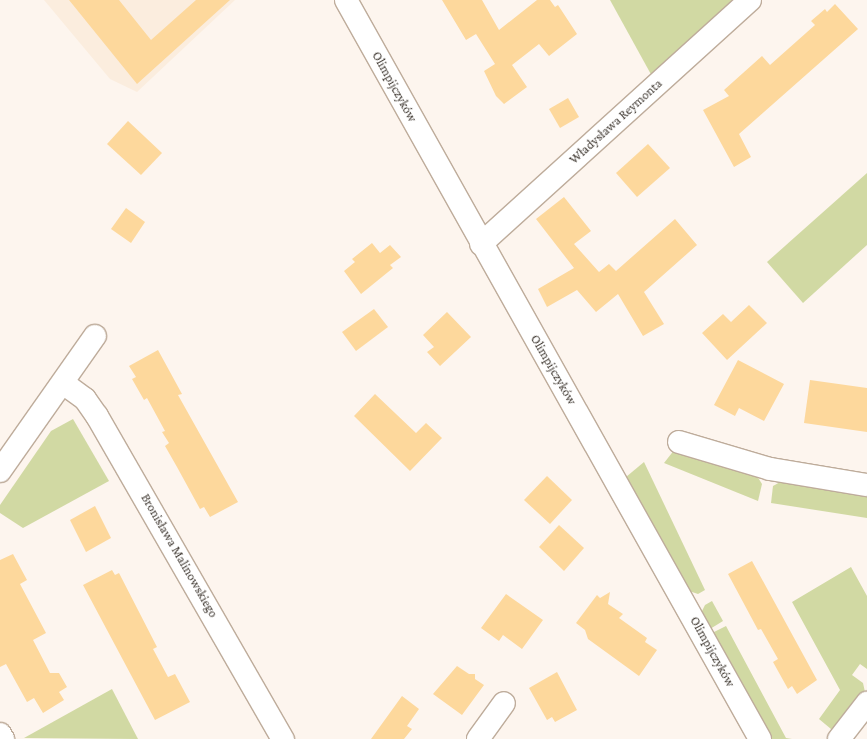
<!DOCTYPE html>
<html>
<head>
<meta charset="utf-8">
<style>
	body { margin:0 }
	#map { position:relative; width:867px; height:739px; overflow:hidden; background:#fdf5ee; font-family:"Crimson Pro",serif }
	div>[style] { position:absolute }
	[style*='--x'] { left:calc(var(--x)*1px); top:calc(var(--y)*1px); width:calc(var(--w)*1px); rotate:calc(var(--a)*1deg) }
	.built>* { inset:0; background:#fbedde }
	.green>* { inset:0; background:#d1d9a3 }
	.building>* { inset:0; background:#fdd89c }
	.roads { filter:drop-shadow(1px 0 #beac9b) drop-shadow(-1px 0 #beac9b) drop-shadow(0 1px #beac9b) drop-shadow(0 -1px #beac9b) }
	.minor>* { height:22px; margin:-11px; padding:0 11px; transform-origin:11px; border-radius:11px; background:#fff }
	span { translate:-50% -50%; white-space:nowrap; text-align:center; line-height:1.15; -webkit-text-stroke:4px #fff; paint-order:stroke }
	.street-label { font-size:13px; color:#3f3831 }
</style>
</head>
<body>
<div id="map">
	<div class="built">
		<div style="clip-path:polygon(44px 0,235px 0,137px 92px,110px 79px)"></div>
	</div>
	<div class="green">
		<div style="clip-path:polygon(610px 0,738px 0,653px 78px)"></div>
		<div style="clip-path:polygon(867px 173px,867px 245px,803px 303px,767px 262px)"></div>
		<div style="clip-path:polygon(73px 419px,109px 481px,23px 528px,0 513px,0 505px,51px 431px)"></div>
		<div style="clip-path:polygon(675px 449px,757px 476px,762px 484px,758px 501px,664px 463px)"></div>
		<div style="clip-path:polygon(644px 462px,705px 590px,698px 594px,689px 591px,626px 477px)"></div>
		<div style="clip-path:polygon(782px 481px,867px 494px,867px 518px,771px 503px,773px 486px)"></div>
		<div style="clip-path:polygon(851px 567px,867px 596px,867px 669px,860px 664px,852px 675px,863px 683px,865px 692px,836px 728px,831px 729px,819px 719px,840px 690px,792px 602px)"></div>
		<div style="clip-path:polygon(712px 601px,723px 621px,710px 629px,701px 613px,705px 605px)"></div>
		<div style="clip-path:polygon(726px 626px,786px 738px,792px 739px,771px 739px,712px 633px)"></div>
		<div style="clip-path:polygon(112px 689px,138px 739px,24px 738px)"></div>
	</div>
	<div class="building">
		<div style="clip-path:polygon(69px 0,119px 0,151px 40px,196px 0,230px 0,137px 84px)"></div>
		<div style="clip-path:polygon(442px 0,482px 0,499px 30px,537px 0,550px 0,555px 7px,558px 5px,577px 34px,549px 56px,539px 44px,512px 65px,527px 87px,504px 104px,496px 96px,484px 71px,495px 64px,476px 34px,466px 40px)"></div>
		<div style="clip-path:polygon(835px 4px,858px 29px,739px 134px,751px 157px,734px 167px,703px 110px,729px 96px,724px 90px,762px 56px,770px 65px,815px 25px,811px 21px,825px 9px,827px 12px)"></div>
		<div style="clip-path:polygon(568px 98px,579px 117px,560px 128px,549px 109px)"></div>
		<div style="clip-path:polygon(128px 121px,162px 153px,141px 175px,107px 144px)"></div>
		<div style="clip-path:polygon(648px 144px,670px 168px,637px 197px,616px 173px)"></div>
		<div style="clip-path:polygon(564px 197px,591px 231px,574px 244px,599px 272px,609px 264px,616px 271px,675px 219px,697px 245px,644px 292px,664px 324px,643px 336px,618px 294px,596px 312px,577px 290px,547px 307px,538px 289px,574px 268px,536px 219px)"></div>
		<div style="clip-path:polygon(126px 208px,145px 222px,131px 243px,111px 229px)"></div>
		<div style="clip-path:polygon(372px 243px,380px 253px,390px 245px,401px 257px,390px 265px,393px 268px,361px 294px,344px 271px,355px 262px,352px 259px)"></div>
		<div style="clip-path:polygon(749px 305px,767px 323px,727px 360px,702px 333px,723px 314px,731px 322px)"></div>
		<div style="clip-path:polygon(374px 309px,388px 327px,356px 351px,342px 332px)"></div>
		<div style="clip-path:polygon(447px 312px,471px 337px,440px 366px,427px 352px,434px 347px,423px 335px)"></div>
		<div style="clip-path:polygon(158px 350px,182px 394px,178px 395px,238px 502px,210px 517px,204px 507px,200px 509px,177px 467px,165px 446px,169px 443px,162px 432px,165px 431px,147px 398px,144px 400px,132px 379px,136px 377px,129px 366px)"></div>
		<div style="clip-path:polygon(738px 360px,784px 384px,764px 421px,739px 408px,735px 416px,714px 405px)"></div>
		<div style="clip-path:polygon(810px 380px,867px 388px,867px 432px,804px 423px)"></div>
		<div style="clip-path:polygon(375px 394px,416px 433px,426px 423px,442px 438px,410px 471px,354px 416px)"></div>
		<div style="clip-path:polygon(547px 476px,572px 500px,550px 524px,524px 500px)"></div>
		<div style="clip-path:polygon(95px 506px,111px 538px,86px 552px,70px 520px)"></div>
		<div style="clip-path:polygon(559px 525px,584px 548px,564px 571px,539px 547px)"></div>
		<div style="clip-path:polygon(13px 554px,27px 580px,20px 584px,46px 633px,33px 640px,50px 673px,59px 673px,67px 687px,59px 692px,64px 700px,43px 713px,34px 698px,27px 702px,6px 664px,0 667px,0 560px)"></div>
		<div style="clip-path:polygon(752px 561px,817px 680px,797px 694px,792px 686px,788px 689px,773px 662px,778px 659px,761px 629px,758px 630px,728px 574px)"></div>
		<div style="clip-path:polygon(112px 570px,115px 575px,119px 573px,157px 647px,153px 649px,168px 677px,175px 674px,190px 702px,155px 720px,83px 585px)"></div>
		<div style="clip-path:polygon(610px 592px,608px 604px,623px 614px,619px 618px,647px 638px,645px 642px,657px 650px,639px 676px,588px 639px,585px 630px,576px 623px,597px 595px,600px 598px)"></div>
		<div style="clip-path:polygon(506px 594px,543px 620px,522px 649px,503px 635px,499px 641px,481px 628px)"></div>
		<div style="clip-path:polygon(457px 666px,469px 674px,475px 674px,475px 679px,484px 685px,462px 715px,433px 694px)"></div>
		<div style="clip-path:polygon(557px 672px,577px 710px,555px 722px,552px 717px,547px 720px,529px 688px)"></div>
		<div style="clip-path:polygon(402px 696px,419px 709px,407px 726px,412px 729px,404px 739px,371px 739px)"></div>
	</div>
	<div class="roads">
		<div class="minor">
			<div style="--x:346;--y:0;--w:847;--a:60.74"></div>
			<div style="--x:481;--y:244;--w:363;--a:-42.2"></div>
			<div style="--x:63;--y:383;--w:27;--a:36"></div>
			<div style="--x:85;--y:399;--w:21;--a:55"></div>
			<div style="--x:97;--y:416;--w:373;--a:60.1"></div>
			<div style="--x:679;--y:442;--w:95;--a:16.5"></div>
			<div style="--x:770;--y:469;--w:98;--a:9.4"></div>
			<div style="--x:0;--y:471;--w:165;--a:-54.9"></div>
			<div style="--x:0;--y:734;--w:6;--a:59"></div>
			<div style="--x:478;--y:739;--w:44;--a:-54.2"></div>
			<div style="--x:839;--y:739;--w:46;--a:-52.1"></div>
		</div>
	</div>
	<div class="street-label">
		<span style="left:394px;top:87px;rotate:61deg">Olimpijczyków</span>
		<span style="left:616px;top:122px;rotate:-42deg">Władysława Reymonta</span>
		<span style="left:553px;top:370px;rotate:60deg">Olimpijczyków</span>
		<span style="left:179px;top:556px;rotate:60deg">Bronisława Malinowskiego</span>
		<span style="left:712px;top:652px;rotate:61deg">Olimpijczyków</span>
	</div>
</div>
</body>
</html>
